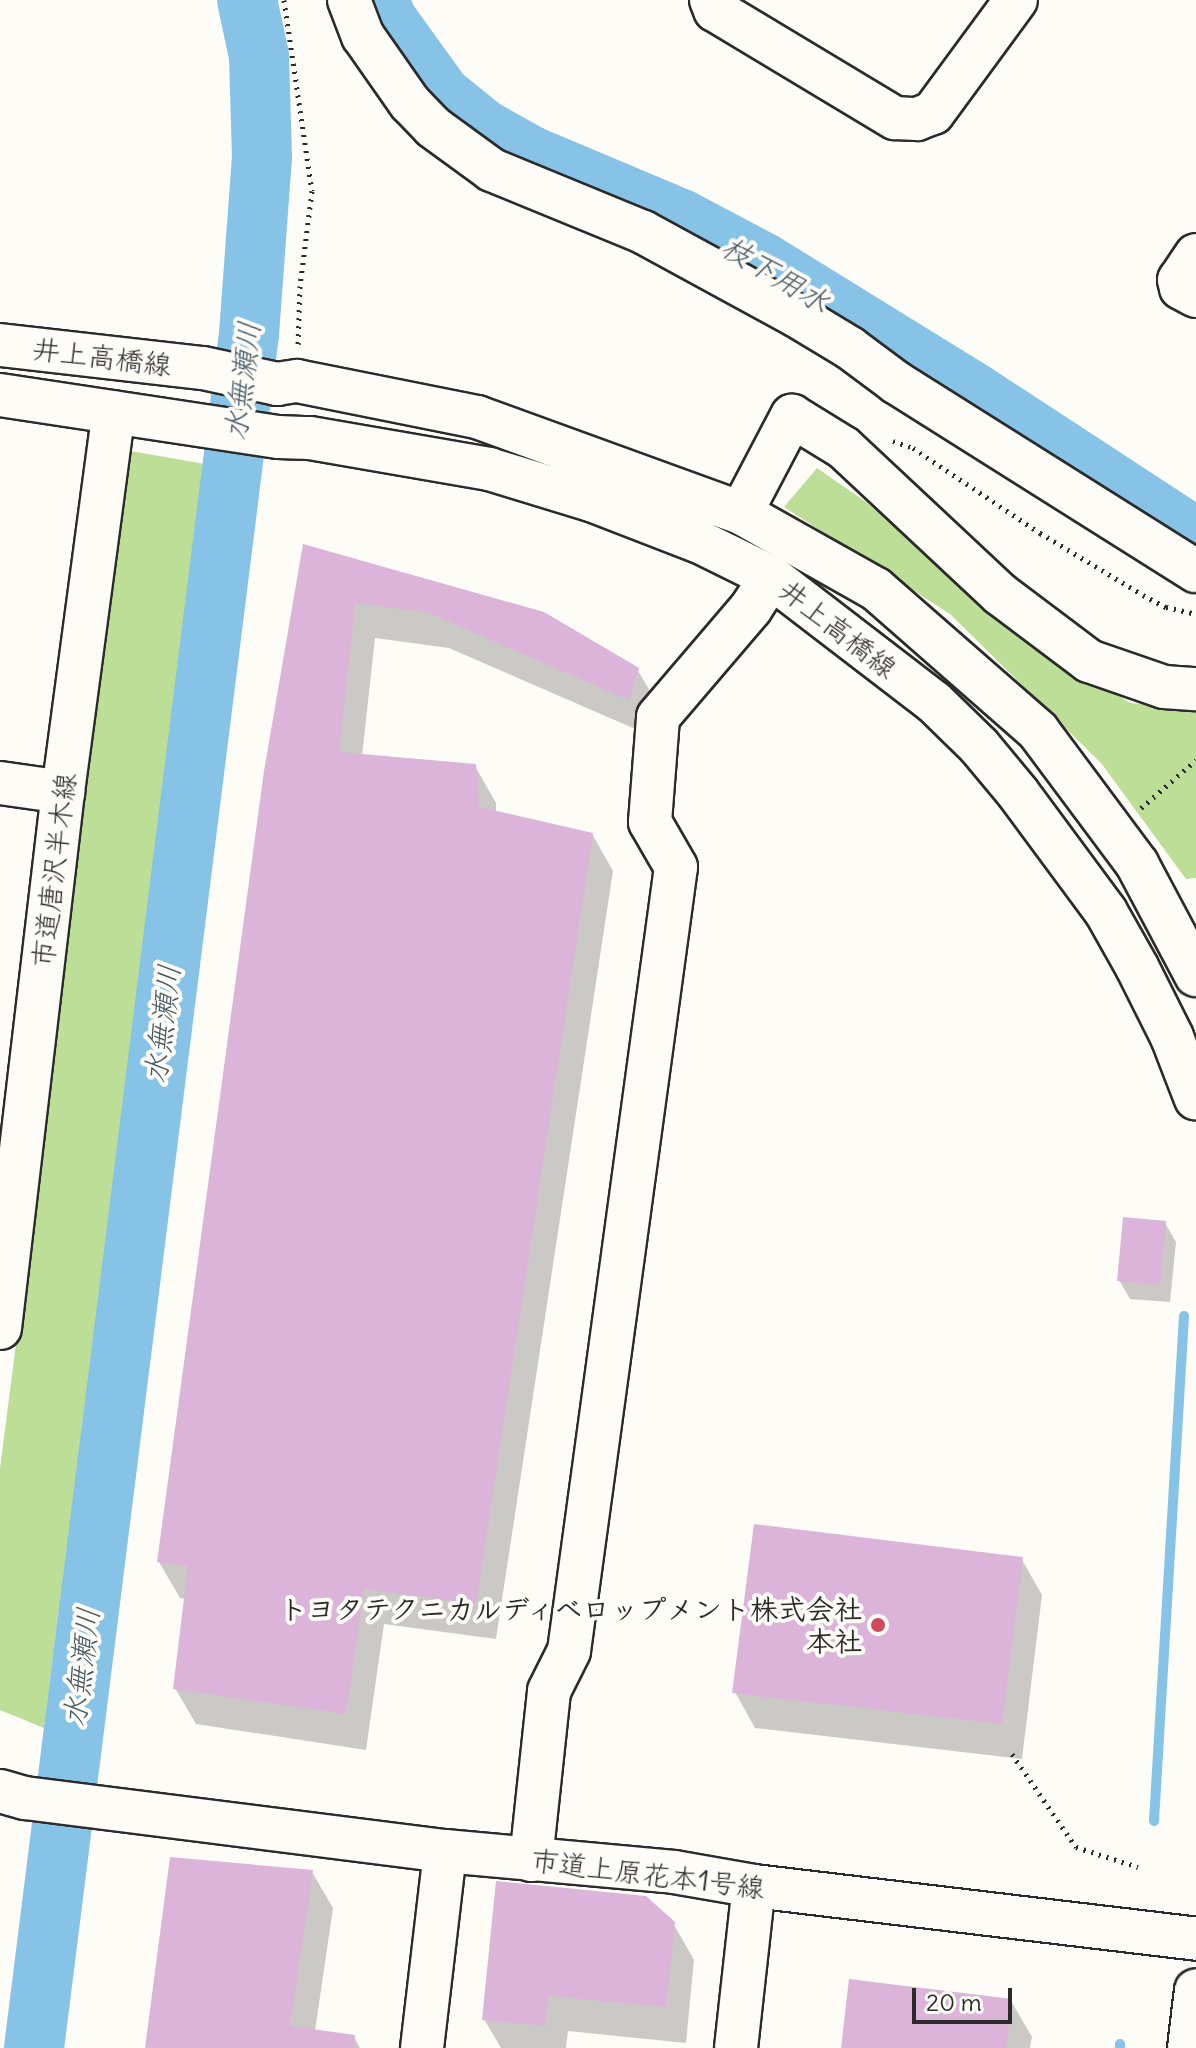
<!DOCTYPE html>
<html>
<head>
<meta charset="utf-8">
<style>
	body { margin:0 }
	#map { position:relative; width:1196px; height:2048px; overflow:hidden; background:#fdfcf7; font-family:Delius,"Klee One",sans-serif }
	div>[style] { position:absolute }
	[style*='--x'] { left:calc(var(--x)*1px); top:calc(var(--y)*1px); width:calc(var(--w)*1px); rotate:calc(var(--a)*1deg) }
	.green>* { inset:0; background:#bdde97 }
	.shadow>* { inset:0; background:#0003 }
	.stream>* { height:10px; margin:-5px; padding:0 5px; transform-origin:5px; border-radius:5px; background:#86c3e6 }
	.river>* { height:60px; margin:-30px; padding:0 30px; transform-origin:30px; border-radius:30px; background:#86c3e6 }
	.building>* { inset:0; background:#dcb3d9 }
	.path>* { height:5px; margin-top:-2.5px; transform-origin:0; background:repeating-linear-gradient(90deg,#2b2b2b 0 2px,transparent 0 8px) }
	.roads { filter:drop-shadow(2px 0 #2b2b2b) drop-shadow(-2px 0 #2b2b2b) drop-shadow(0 2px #2b2b2b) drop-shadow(0 -2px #2b2b2b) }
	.minor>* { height:42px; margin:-21px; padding:0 21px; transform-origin:21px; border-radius:21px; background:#fdfcf7 }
	.dots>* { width:22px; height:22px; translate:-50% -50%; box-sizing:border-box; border:4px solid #fdfcf7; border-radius:50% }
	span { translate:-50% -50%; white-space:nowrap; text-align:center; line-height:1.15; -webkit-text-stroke:8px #fdfcf7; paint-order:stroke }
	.street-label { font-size:28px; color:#2b2b2b }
	.poi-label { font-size:28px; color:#2b2b2b; font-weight:700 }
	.right { translate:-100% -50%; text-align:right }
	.water-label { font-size:30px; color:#465963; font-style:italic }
	.scale { position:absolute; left:912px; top:1988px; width:100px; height:36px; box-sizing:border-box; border:4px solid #2b2b2b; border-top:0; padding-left:10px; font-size:24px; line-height:28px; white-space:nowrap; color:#2b2b2b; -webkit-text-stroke:6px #fdfcf7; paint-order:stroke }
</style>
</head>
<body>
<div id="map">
	<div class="green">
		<div style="clip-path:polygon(130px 451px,205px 464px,44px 1728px,0 1710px,0 1469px)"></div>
		<div style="clip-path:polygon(817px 468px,866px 502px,1008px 624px,1130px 703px,1196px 708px,1196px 878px,1186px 879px,1101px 763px,950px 614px,784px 507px)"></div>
	</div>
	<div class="shadow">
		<div style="clip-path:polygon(305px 547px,637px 669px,658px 705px,649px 735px,449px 648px,375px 638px,362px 756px,475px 766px,496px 803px,496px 813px,592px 834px,613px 871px,496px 1639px,384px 1624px,366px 1750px,196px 1724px,175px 1688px,186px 1599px,180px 1598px,159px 1562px)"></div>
		<div style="clip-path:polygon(1165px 1223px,1176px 1242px,1170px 1302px,1130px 1299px,1119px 1280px)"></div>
		<div style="clip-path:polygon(1021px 1558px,1042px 1595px,1022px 1759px,755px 1728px,735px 1692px)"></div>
		<div style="clip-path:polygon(312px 1872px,333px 1908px,315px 2031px,354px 2037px,360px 2048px,147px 2048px)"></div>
		<div style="clip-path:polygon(673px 1923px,694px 1960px,686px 2043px,568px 2031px,566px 2048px,501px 2048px,484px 2019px)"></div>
		<div style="clip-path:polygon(1011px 2001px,1032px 2037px,1030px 2048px,843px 2048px)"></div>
	</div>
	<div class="stream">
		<div style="--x:1154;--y:1821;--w:506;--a:-86.6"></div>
		<div style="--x:1120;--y:2048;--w:4;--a:-90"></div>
	</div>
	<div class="river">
		<div style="--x:379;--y:0;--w:22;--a:68"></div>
		<div style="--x:387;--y:20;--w:92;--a:54.2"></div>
		<div style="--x:441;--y:95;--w:54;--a:39"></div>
		<div style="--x:483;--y:129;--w:55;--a:29.4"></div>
		<div style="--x:531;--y:156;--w:163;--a:22.8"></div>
		<div style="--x:681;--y:219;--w:94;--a:27.9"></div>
		<div style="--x:764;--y:263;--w:249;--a:31.7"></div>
		<div style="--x:976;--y:394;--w:263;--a:33.2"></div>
		<div style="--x:34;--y:2048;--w:1727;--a:-82.85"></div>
		<div style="--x:249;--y:334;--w:177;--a:-85.8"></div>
		<div style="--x:262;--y:157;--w:101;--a:-91.7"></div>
		<div style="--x:259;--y:56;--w:57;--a:-102.1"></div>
	</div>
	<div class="building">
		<div style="clip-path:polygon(303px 544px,544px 612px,639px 668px,629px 700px,427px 612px,355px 603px,339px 752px,476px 764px,479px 807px,593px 833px,476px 1604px,364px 1589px,346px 1714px,173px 1689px,188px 1566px,157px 1562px,264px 771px)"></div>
		<div style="clip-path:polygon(1123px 1217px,1166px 1221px,1160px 1285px,1117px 1281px)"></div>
		<div style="clip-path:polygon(754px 1524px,1023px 1557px,1002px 1724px,732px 1693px)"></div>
		<div style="clip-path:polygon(170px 1857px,313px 1870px,290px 2026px,355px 2035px,354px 2048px,145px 2048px)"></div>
		<div style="clip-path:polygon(496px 1881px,646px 1896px,675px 1922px,666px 2007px,548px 1996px,545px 2026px,482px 2020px)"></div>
		<div style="clip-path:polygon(849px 1979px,1012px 1999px,1006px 2048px,841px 2048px)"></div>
	</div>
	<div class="path">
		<div style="--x:284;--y:0;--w:193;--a:81.7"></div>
		<div style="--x:312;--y:191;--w:96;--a:97.2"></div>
		<div style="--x:300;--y:286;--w:59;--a:91.9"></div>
		<div style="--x:893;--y:441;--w:21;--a:19"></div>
		<div style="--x:913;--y:448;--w:153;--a:33.8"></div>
		<div style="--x:1040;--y:533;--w:120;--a:31"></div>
		<div style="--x:1143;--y:595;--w:26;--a:28"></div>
		<div style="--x:1166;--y:607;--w:31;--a:13"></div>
		<div style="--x:1141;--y:808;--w:73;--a:-41.1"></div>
		<div style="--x:1012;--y:1754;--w:113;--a:55.5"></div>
		<div style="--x:1076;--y:1847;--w:65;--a:17.9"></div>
	</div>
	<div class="roads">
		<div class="minor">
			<div style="--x:349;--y:0;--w:39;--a:69"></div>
			<div style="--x:363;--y:36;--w:82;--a:55"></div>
			<div style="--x:410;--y:103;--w:33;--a:46"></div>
			<div style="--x:433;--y:127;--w:73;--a:36.1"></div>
			<div style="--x:492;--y:170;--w:163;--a:22.3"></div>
			<div style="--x:643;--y:232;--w:175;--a:28.6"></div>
			<div style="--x:797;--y:316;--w:62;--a:31.1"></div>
			<div style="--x:850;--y:348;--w:59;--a:36.7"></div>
			<div style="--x:897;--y:383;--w:353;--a:32.2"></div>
			<div style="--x:711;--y:0;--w:11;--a:68"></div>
			<div style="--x:715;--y:10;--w:210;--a:31"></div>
			<div style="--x:895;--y:118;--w:22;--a:3"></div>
			<div style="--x:917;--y:119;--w:17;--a:-21"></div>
			<div style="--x:933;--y:113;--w:140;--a:-53.7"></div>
			<div style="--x:1196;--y:255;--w:30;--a:124"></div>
			<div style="--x:1179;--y:280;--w:8;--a:76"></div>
			<div style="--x:1181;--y:288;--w:17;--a:28"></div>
			<div style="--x:0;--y:345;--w:204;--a:6.5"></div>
			<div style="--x:203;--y:368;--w:76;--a:12.2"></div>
			<div style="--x:277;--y:384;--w:20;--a:-9"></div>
			<div style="--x:297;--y:381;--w:184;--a:11.3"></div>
			<div style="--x:477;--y:417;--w:281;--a:20"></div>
			<div style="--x:741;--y:513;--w:155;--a:29.4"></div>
			<div style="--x:876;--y:589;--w:215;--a:41.2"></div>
			<div style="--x:1038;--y:731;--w:166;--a:53.3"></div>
			<div style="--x:1137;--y:864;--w:126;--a:62"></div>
			<div style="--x:0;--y:395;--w:281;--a:8.6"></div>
			<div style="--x:278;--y:437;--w:32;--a:2"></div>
			<div style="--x:310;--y:438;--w:182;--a:9.8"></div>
			<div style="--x:489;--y:469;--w:107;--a:16.9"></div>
			<div style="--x:591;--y:500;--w:117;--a:21.1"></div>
			<div style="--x:700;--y:542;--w:79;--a:26.2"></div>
			<div style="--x:771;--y:577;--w:205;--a:37.5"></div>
			<div style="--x:934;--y:702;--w:63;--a:44.4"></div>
			<div style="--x:979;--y:746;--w:61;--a:50.3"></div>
			<div style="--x:1018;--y:793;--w:148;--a:53.5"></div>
			<div style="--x:1106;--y:912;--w:63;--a:60.6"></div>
			<div style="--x:1137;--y:967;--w:78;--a:63.4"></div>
			<div style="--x:1172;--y:1037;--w:66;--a:68.8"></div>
			<div style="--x:741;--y:513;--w:110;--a:-62.3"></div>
			<div style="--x:792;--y:416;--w:61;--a:31.6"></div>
			<div style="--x:844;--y:448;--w:214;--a:43.1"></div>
			<div style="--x:1000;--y:594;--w:111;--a:37"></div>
			<div style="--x:1089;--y:661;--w:79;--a:19.1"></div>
			<div style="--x:1164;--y:687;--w:32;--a:4"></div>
			<div style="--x:0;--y:783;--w:64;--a:8.1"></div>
			<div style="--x:0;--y:1328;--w:540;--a:-83.3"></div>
			<div style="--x:63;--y:792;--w:383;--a:-82.4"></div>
			<div style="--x:0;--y:1791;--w:26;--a:16"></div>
			<div style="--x:25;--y:1798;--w:423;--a:7.2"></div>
			<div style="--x:445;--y:1851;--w:230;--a:5.2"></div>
			<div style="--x:674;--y:1872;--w:81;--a:9.9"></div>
			<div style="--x:754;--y:1886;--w:445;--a:6.8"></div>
			<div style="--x:531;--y:1860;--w:170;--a:-83.9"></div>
			<div style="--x:549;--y:1691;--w:45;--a:-63.4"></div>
			<div style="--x:569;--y:1651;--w:791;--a:-82.23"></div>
			<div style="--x:676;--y:867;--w:52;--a:-120"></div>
			<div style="--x:650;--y:822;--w:105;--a:-85.6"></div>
			<div style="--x:658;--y:717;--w:143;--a:-49.5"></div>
			<div style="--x:751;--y:608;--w:37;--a:-57"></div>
			<div style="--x:422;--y:2048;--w:198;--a:-83.3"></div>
			<div style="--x:736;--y:2048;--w:163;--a:-83.7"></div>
			<div style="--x:1189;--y:2048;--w:58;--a:-83.1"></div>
		</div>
	</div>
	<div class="dots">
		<div style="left:878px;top:1625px;background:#d1495b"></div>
	</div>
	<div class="street-label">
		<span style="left:102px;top:357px;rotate:7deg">井上高橋線</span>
		<span style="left:838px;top:629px;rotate:38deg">井上高橋線</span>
		<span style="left:54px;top:870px;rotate:-83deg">市道唐沢半木線</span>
		<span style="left:648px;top:1874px;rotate:7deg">市道上原花本1号線</span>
	</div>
	<div class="poi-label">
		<span class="right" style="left:862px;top:1625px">トヨタテクニカルディベロップメント株式会社<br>本社</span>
	</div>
	<div class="water-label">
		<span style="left:776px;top:274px;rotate:31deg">枝下用水</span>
		<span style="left:242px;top:381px;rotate:-83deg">水無瀬川</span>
		<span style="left:162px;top:1024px;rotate:-83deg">水無瀬川</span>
		<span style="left:81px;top:1667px;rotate:-83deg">水無瀬川</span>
	</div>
	<div class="scale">20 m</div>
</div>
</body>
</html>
